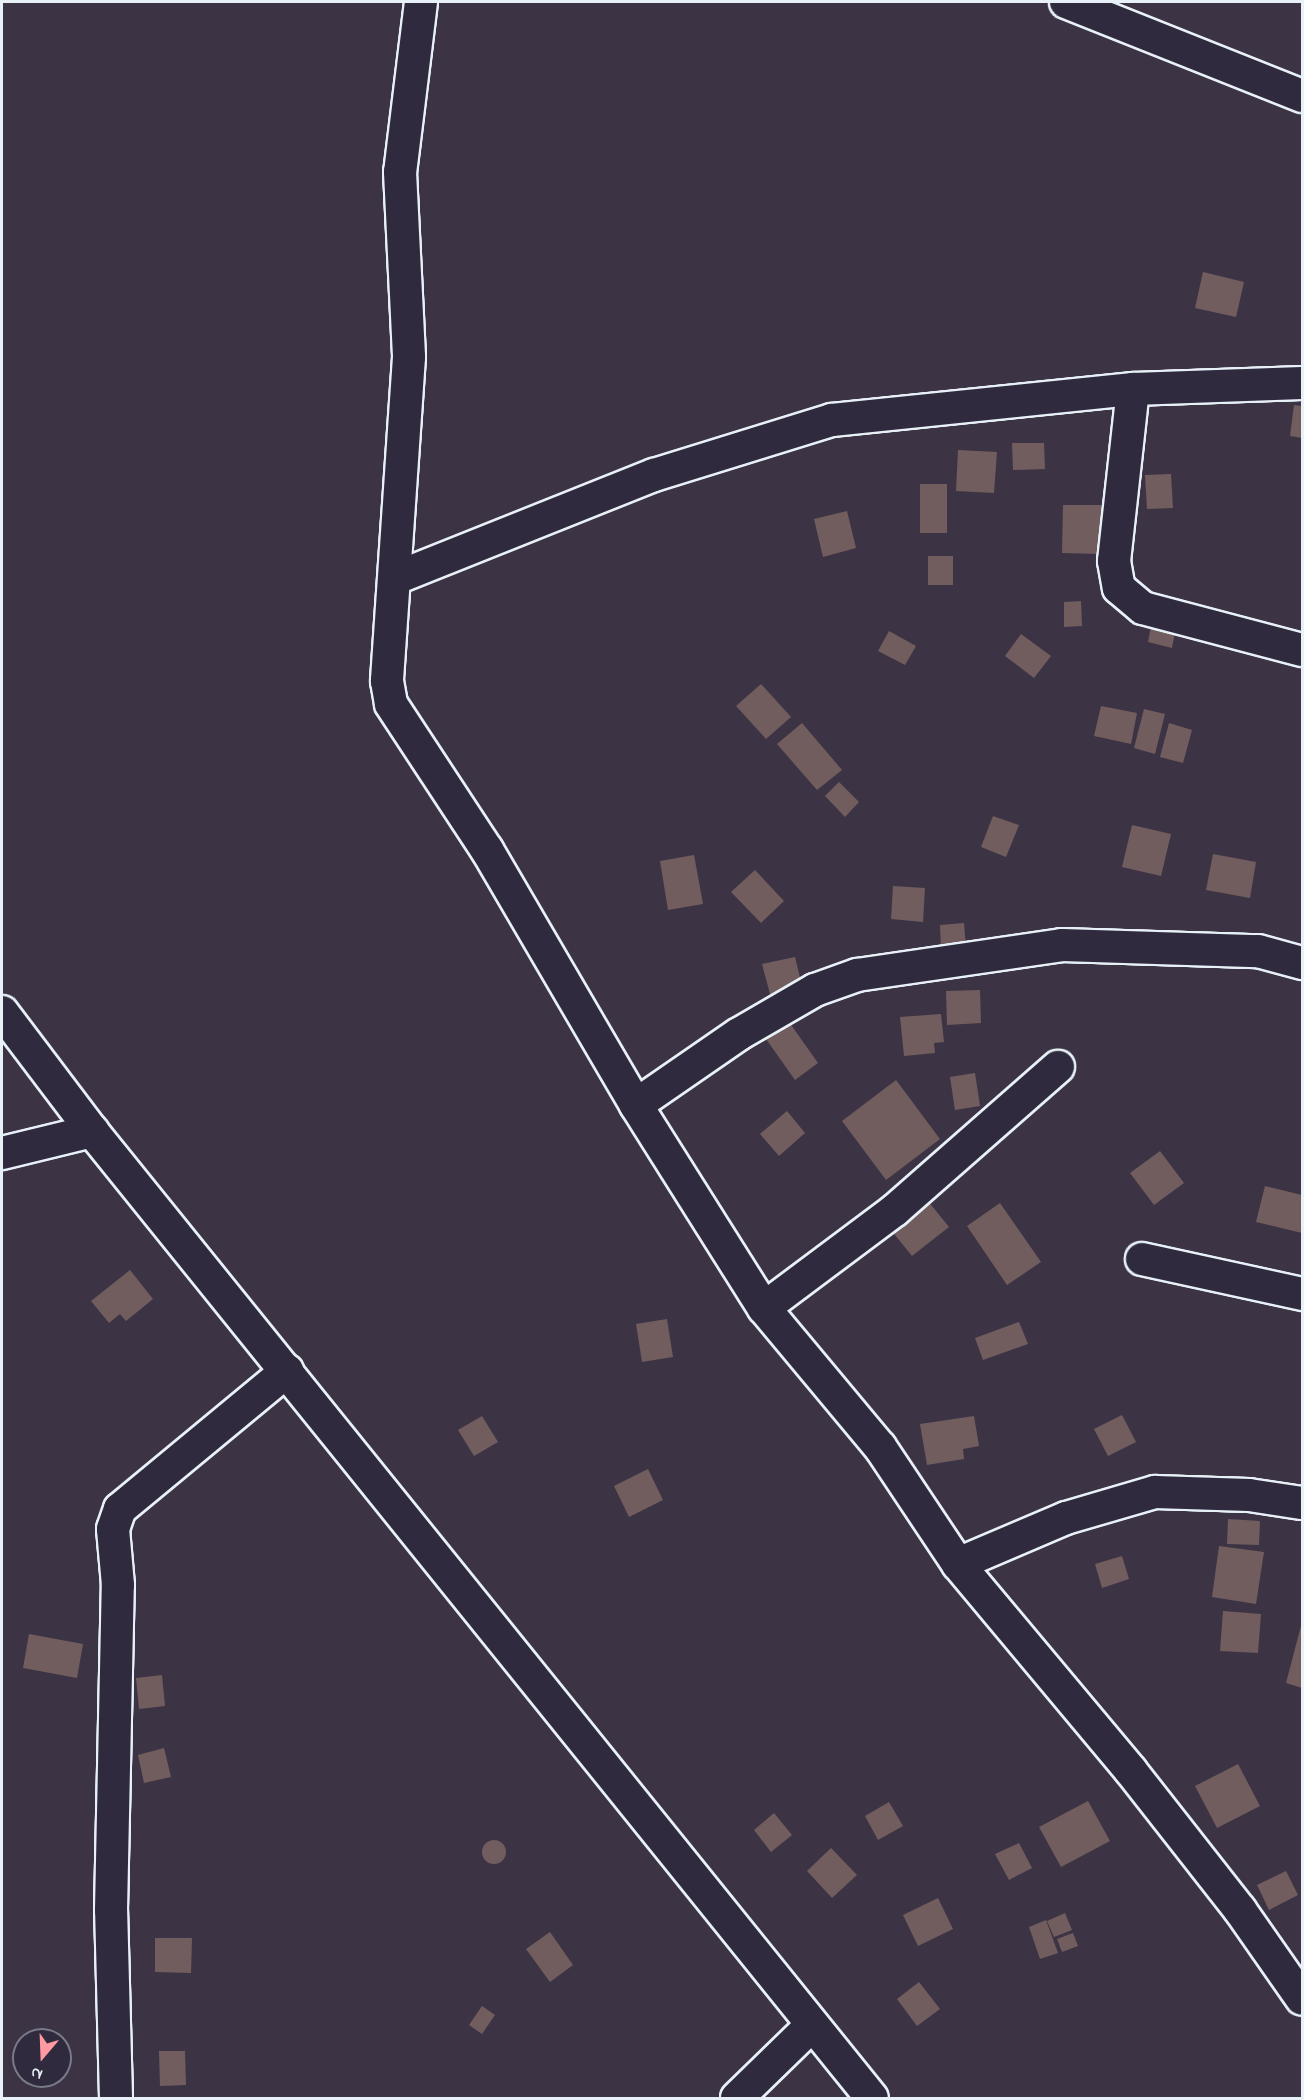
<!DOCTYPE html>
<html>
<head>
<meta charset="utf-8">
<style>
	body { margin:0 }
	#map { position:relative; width:1304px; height:2100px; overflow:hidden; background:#3c3444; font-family:"Indie Flower",sans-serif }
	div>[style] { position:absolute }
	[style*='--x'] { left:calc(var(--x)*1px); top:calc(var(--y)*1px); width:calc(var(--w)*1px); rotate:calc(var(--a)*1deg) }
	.building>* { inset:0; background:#715d5e }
	.round { border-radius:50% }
	.roads { filter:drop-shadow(2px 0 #e8f1f8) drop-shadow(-2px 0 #e8f1f8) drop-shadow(0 2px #e8f1f8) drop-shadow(0 -2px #e8f1f8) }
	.street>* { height:32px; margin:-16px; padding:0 16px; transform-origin:16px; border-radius:16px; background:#2f2a3d }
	span { translate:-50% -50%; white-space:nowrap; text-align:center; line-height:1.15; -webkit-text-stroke:5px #2f2a3d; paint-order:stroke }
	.frame { position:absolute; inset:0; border:3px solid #e8f1f8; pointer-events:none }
	.north { position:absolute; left:12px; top:2028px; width:60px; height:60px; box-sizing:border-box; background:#2f2a3d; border:2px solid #797a88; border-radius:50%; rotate:199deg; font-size:16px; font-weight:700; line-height:24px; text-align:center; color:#e8f1f8 }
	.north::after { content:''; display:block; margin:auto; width:21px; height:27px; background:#ff9aa2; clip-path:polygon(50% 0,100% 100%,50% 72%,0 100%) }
</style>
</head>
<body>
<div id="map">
	<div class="building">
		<div style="clip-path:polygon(1203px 272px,1244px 282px,1236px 317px,1195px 308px)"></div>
		<div style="clip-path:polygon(1294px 405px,1302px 406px,1302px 438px,1290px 436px)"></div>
		<div style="clip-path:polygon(1012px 443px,1044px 443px,1045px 469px,1013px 470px)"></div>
		<div style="clip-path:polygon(958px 450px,997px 452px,994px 493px,956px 491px)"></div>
		<div style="clip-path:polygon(1171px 474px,1173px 508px,1147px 509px,1145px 475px)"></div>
		<div style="clip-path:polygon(920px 484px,947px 484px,947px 533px,920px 533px)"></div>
		<div style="clip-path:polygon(1063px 505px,1102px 505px,1101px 554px,1062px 553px)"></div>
		<div style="clip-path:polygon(847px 511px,856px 548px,823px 557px,814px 519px)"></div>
		<div style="clip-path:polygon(928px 556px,953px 556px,953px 585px,928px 585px)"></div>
		<div style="clip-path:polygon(1081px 601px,1082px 626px,1064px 627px,1064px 602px)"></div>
		<div style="clip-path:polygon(1151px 626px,1175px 632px,1172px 648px,1148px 642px)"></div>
		<div style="clip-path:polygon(889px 631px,916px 646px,905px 665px,878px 651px)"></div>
		<div style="clip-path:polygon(1021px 634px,1051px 656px,1034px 678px,1005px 656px)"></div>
		<div style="clip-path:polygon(761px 684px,791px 717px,766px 739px,736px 706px)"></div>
		<div style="clip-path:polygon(1101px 706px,1137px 713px,1131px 744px,1094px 736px)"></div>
		<div style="clip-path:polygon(1144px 709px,1165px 714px,1155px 754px,1134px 748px)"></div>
		<div style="clip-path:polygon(802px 723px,842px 770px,817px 790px,777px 744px)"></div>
		<div style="clip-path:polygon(1169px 723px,1192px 730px,1183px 763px,1160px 757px)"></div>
		<div style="clip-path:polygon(839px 782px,859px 802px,845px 817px,825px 796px)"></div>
		<div style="clip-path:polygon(993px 816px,1019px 825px,1006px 857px,981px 847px)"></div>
		<div style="clip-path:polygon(1132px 825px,1171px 834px,1161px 876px,1122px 867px)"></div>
		<div style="clip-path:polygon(1213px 854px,1256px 862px,1250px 898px,1206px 890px)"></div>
		<div style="clip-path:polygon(694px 855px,703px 904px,668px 910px,660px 861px)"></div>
		<div style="clip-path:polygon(755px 870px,784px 901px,761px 923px,731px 892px)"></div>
		<div style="clip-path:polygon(893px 886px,925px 888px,923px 922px,891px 919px)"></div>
		<div style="clip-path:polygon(964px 923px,966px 948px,941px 949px,940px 925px)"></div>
		<div style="clip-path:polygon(795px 957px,803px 990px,771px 998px,762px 964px)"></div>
		<div style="clip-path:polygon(980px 990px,981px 1023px,947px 1025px,946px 991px)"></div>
		<div style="clip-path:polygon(941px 1014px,944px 1042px,934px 1043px,935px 1053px,904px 1056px,900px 1017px)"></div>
		<div style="clip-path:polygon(789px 1022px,818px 1063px,795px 1080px,766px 1039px)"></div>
		<div style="clip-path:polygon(975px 1073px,980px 1106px,955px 1110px,950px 1077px)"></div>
		<div style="clip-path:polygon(896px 1080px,940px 1139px,886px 1180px,842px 1121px)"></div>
		<div style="clip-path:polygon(787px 1111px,805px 1133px,779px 1156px,760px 1134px)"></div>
		<div style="clip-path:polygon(1160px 1151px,1184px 1183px,1154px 1205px,1130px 1173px)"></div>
		<div style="clip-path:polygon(1265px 1186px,1302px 1195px,1302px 1233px,1256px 1222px)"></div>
		<div style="clip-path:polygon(928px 1201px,949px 1227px,912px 1256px,891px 1230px)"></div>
		<div style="clip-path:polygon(1000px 1203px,1041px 1262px,1007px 1285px,967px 1226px)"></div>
		<div style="clip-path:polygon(130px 1270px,153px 1299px,126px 1321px,120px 1314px,109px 1323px,91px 1301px)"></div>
		<div style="clip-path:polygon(667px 1319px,673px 1357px,642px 1362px,636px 1324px)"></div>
		<div style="clip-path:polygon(1019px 1322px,1028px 1344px,983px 1360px,975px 1338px)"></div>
		<div style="clip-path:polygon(1122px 1415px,1136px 1442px,1108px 1456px,1094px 1429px)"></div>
		<div style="clip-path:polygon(482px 1416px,498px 1442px,474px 1456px,458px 1430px)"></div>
		<div style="clip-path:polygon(974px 1416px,979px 1446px,963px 1449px,964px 1459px,927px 1465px,920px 1424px)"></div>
		<div style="clip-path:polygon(648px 1469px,663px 1500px,629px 1517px,614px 1486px)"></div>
		<div style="clip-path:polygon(1228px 1519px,1260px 1521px,1259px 1545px,1227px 1544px)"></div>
		<div style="clip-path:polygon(1219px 1546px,1264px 1552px,1256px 1604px,1212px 1597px)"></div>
		<div style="clip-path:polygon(1122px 1556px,1129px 1579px,1102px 1588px,1095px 1564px)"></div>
		<div style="clip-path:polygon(1223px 1611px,1261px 1614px,1258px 1653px,1220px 1651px)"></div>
		<div style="clip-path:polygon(1302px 1622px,1302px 1688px,1286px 1683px)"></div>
		<div style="clip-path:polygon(29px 1634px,83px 1644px,77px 1678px,23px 1668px)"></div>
		<div style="clip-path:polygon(162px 1675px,165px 1706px,139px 1709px,136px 1678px)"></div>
		<div style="clip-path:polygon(164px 1748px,171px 1777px,144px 1783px,138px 1755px)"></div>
		<div style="clip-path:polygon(1238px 1764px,1260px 1806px,1217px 1828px,1195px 1786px)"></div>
		<div style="clip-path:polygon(1088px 1801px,1110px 1841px,1061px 1867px,1039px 1827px)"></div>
		<div style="clip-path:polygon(889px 1802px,903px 1826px,878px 1840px,865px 1816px)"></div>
		<div style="clip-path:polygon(774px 1813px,792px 1835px,771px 1852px,754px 1830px)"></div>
		<div class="round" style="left:482px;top:1840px;width:24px;height:24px"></div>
		<div style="clip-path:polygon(1019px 1843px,1032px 1868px,1009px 1880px,995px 1854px)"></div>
		<div style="clip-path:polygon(831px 1848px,857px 1875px,832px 1898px,807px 1871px)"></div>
		<div style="clip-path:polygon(1286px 1871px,1298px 1895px,1269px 1910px,1257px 1885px)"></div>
		<div style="clip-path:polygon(938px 1898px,953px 1929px,918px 1946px,903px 1915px)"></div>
		<div style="clip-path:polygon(1065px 1913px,1072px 1930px,1054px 1937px,1047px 1921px)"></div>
		<div style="clip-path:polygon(1046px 1920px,1058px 1953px,1040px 1959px,1029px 1927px)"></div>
		<div style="clip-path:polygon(550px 1932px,573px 1965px,550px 1982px,526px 1949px)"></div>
		<div style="clip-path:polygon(1073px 1933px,1078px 1946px,1062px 1952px,1057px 1939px)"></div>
		<div style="clip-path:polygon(155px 1938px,192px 1938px,191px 1973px,155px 1972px)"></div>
		<div style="clip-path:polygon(919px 1982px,940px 2009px,917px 2026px,897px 1999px)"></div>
		<div style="clip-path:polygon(482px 2006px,495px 2015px,482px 2034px,469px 2025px)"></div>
		<div style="clip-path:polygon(159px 2051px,185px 2051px,186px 2085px,160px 2086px)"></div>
	</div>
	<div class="roads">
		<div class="street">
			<div style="--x:421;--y:2;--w:171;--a:97"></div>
			<div style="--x:400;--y:172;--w:185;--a:87.2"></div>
			<div style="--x:409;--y:357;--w:325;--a:93.9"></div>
			<div style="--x:387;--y:681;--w:23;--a:80"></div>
			<div style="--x:391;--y:704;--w:175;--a:56.7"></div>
			<div style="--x:487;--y:850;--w:295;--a:59.7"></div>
			<div style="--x:636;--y:1105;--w:240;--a:57.8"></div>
			<div style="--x:764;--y:1308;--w:181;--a:50.2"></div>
			<div style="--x:880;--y:1447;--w:141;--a:56.3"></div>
			<div style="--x:958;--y:1564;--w:270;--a:50.1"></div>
			<div style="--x:1131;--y:1771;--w:177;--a:51.9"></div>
			<div style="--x:1240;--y:1910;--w:108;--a:55.1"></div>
			<div style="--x:1066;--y:2;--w:254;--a:21.7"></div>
			<div style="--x:1133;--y:389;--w:173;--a:96.3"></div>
			<div style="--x:1114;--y:561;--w:27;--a:80"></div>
			<div style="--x:1119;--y:588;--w:31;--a:40"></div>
			<div style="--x:1143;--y:608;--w:164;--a:14.8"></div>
			<div style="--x:396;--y:578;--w:278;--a:-21.8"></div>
			<div style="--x:654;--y:475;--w:186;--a:-17.2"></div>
			<div style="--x:832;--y:420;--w:303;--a:-5.9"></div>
			<div style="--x:1133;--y:389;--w:169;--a:-2"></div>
			<div style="--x:2;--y:1012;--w:149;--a:52.9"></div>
			<div style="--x:92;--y:1131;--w:1242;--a:51.11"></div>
			<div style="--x:636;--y:1105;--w:125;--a:-34.6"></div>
			<div style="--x:739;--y:1034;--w:88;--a:-30.1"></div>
			<div style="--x:815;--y:990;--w:45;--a:-19.7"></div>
			<div style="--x:857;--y:975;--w:207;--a:-8.3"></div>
			<div style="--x:1062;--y:945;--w:196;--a:1.8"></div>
			<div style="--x:1258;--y:951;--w:46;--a:15.3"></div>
			<div style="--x:2;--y:1153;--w:93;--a:-13.7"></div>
			<div style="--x:1142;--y:1259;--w:164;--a:12.3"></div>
			<div style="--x:764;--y:1308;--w:164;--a:-36.8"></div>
			<div style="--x:895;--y:1210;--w:217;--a:-41.3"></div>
			<div style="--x:958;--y:1564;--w:117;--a:-23.1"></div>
			<div style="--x:1066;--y:1518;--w:93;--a:-16.3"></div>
			<div style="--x:1155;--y:1492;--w:94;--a:1.8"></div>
			<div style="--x:1249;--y:1495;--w:54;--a:8.6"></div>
			<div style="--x:116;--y:2098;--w:188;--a:-91.5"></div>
			<div style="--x:111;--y:1910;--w:325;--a:-88.8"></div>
			<div style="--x:118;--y:1585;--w:56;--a:-95.1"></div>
			<div style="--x:113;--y:1529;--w:21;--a:-71"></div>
			<div style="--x:120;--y:1509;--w:217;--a:-39.6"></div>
			<div style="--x:737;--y:2098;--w:105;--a:-44.2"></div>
		</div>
	</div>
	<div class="frame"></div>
	<div class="north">N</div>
</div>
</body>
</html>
